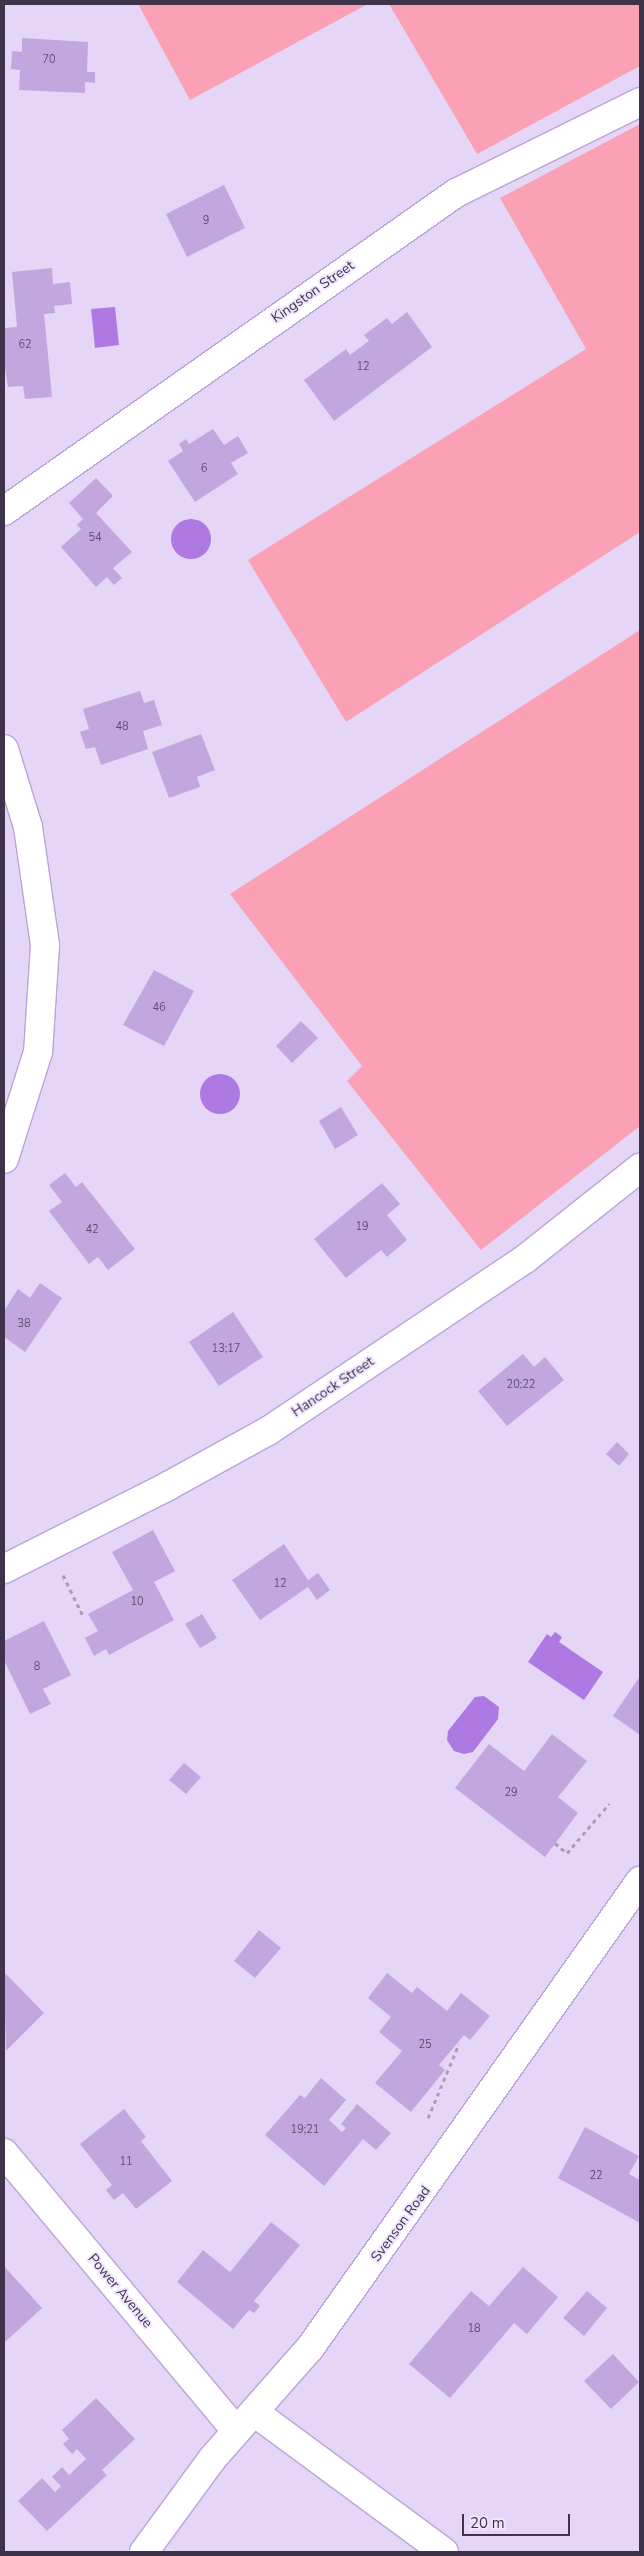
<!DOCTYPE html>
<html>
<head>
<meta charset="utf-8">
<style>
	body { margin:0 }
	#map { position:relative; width:644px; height:2556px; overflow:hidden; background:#e5d6f8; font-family:"Nunito Sans",sans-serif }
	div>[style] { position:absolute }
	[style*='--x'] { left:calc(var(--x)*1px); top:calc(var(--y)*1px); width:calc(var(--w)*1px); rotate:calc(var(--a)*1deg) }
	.green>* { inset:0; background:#fba1b5 }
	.water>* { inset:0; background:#ae79e2 }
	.round { border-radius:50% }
	.building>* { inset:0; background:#c1a7de }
	.path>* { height:3px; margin-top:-1.5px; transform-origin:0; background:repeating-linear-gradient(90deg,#aa9dbb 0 4px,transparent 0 8px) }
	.roads { filter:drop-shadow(1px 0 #bca3d9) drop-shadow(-1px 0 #bca3d9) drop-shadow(0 1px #bca3d9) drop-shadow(0 -1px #bca3d9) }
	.minor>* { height:28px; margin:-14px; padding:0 14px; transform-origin:14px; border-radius:14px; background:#fff }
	span { translate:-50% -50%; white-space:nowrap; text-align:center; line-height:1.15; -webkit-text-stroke:4px #f0e6fd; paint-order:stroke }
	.number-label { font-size:11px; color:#5f506f }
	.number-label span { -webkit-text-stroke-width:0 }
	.street-label { font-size:14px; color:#3e334a }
	.frame { position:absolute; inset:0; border:5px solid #3e334a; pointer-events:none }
	.scale { position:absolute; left:462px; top:2514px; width:108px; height:22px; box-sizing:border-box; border:2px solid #3e334a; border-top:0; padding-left:6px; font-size:15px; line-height:18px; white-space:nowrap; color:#3e334a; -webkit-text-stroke:4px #f0e6fd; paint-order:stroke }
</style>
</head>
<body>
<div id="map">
	<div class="green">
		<div style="clip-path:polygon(138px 4px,368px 4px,190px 100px)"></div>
		<div style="clip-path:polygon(389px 4px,640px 4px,640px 66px,477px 154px)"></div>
		<div style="clip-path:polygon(640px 124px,640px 532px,346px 722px,248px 560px,586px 349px,500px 198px)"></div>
		<div style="clip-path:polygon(640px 630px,640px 1126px,481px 1250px,347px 1081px,362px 1066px,230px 894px)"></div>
	</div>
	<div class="water">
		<div style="clip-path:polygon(115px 307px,119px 345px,95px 348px,91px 309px)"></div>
		<div class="round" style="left:171px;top:519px;width:40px;height:40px"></div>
		<div class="round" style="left:200px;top:1074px;width:40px;height:40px"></div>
		<div style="clip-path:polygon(555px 1632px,562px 1637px,559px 1642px,603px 1672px,584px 1700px,528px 1662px,547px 1634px,551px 1637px)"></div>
		<div style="clip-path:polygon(484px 1696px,499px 1707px,498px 1719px,473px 1752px,464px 1754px,454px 1751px,447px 1740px,448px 1731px,475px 1697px)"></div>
	</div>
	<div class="building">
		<div style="clip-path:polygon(22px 38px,88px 42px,87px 72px,95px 72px,95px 83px,85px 82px,85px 93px,19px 90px,20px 70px,11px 69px,12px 51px,22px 52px)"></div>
		<div style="clip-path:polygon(224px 185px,245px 228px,187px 257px,166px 214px)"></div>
		<div style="clip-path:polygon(52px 268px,53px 284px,70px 282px,72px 304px,54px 306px,55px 313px,44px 314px,52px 397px,25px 399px,23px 386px,8px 387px,4px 362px,4px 328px,17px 327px,12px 272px)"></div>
		<div style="clip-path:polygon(407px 312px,432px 347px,334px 421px,304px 380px,346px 349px,350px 355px,369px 341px,364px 335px,387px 318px,392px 324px)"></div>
		<div style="clip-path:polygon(213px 429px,224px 445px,238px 436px,248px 453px,231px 463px,238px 474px,195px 502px,168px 461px,183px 451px,179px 444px,186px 439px,189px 444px)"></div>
		<div style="clip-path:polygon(96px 478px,113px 496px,96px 513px,132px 552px,113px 568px,122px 578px,114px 585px,107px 577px,96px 587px,61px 547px,81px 529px,77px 525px,83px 519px,69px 503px)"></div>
		<div style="clip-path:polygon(140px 691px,144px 703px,154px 700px,162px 725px,143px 731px,148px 749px,101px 765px,95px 747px,86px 749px,80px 732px,89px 729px,83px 709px)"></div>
		<div style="clip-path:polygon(201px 734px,215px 770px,197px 777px,200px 787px,169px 798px,152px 752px)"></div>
		<div style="clip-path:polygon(154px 970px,194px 991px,164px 1046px,123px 1025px)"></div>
		<div style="clip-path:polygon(301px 1021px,318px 1038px,292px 1063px,276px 1046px)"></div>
		<div style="clip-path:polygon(341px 1107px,358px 1135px,335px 1149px,319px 1121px)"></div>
		<div style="clip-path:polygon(65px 1173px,76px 1187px,82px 1182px,135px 1249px,108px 1270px,98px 1257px,89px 1264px,49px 1211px,62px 1202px,49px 1185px)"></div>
		<div style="clip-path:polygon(382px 1183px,400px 1204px,387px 1215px,407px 1240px,387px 1257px,381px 1250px,346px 1278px,314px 1239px)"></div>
		<div style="clip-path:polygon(40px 1283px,62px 1298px,25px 1352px,4px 1337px,4px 1311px,18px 1289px,30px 1298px)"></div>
		<div style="clip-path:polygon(233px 1312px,263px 1357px,219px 1386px,189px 1342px)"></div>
		<div style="clip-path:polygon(523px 1354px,534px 1367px,545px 1357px,564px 1380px,507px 1426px,478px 1391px)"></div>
		<div style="clip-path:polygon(617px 1442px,629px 1454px,619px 1466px,606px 1454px)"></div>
		<div style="clip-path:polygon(153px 1530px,175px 1571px,154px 1582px,174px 1620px,109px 1655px,106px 1649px,94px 1656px,85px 1638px,98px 1631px,88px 1614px,133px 1590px,112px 1552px)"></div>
		<div style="clip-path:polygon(284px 1544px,308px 1580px,318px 1573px,330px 1590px,317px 1600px,308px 1587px,260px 1620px,232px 1580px)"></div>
		<div style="clip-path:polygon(202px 1614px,217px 1638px,200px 1648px,185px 1624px)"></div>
		<div style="clip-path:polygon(44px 1621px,71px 1675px,43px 1689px,51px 1704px,30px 1714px,4px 1660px,4px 1641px)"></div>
		<div style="clip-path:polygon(640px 1676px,640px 1735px,613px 1716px)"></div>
		<div style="clip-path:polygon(552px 1734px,587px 1761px,558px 1797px,578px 1813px,545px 1857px,455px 1788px,489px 1744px,524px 1771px)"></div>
		<div style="clip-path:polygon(184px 1763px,201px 1777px,186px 1794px,169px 1780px)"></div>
		<div style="clip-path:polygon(259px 1930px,281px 1948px,255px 1978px,234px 1961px)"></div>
		<div style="clip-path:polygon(387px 1973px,412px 1993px,417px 1987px,447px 2011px,461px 1993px,490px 2016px,470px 2040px,464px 2035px,439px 2065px,445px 2070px,411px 2112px,375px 2083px,402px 2051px,379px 2032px,391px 2017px,368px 1998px)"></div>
		<div style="clip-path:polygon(6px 1974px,44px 2013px,6px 2051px,4px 1976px)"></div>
		<div style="clip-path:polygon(321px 2078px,346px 2100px,329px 2120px,342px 2132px,346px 2128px,341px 2124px,357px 2104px,391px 2133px,376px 2150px,363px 2139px,324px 2186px,265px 2135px,300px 2095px,305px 2098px)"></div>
		<div style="clip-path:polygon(124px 2109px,146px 2137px,141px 2141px,172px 2181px,136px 2209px,123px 2193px,114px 2200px,106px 2190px,112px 2185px,80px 2144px)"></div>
		<div style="clip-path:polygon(585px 2127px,639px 2156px,629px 2174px,640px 2180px,640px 2223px,558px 2178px)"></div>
		<div style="clip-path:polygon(271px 2222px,300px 2245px,254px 2301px,260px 2306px,254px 2313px,249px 2310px,233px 2329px,177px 2282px,203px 2250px,230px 2272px)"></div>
		<div style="clip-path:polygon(4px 2266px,42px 2308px,4px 2343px)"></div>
		<div style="clip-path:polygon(523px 2267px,558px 2297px,527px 2334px,514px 2323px,450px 2398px,409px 2364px,471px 2291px,489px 2306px)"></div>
		<div style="clip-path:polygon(587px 2291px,607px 2308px,584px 2336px,563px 2318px)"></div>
		<div style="clip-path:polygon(613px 2354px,639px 2382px,611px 2409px,584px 2381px)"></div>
		<div style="clip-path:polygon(96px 2398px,135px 2439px,102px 2470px,107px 2475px,47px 2531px,18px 2501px,42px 2478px,55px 2492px,61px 2486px,52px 2477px,62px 2467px,69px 2475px,86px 2459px,77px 2449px,72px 2454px,63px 2444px,69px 2439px,62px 2430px)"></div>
	</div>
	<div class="path">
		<div style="--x:63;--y:1575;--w:48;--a:64"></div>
		<div style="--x:555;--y:1843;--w:16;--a:40"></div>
		<div style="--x:567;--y:1853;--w:65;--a:-49.4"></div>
		<div style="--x:428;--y:2118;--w:80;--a:-67.3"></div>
	</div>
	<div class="roads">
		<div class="minor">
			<div style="--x:4;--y:511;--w:553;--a:-35.13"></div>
			<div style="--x:456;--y:193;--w:205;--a:-26.3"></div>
			<div style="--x:4;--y:749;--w:82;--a:72.9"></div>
			<div style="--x:28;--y:827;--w:119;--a:81.8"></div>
			<div style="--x:45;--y:945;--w:107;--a:93.7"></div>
			<div style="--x:38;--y:1052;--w:112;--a:107.6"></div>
			<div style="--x:4;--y:1569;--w:184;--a:-26.8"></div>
			<div style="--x:168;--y:1486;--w:114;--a:-28.8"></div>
			<div style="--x:268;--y:1431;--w:309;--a:-33.8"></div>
			<div style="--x:525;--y:1259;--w:147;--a:-38.4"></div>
			<div style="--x:4;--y:2153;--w:361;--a:50.1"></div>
			<div style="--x:254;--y:2412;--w:236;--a:36.4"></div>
			<div style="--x:144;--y:2552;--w:115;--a:-53.8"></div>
			<div style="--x:212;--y:2459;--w:148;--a:-48.6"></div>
			<div style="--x:310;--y:2348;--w:572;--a:-54.75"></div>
		</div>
	</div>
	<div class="number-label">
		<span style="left:49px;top:60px">70</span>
		<span style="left:206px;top:221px">9</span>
		<span style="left:25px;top:345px">62</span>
		<span style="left:363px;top:367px">12</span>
		<span style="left:204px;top:469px">6</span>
		<span style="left:95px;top:538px">54</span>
		<span style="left:122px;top:727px">48</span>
		<span style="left:159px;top:1008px">46</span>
		<span style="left:362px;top:1227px">19</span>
		<span style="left:92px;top:1230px">42</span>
		<span style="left:24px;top:1324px">38</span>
		<span style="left:226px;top:1349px">13;17</span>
		<span style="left:521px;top:1385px">20;22</span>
		<span style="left:280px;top:1584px">12</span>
		<span style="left:137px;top:1602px">10</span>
		<span style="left:37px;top:1667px">8</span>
		<span style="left:511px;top:1793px">29</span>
		<span style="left:425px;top:2045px">25</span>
		<span style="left:305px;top:2130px">19;21</span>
		<span style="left:126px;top:2162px">11</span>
		<span style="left:596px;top:2176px">22</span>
		<span style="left:474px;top:2329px">18</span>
	</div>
	<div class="street-label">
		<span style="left:313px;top:292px;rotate:-35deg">Kingston Street</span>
		<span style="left:333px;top:1387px;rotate:-34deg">Hancock Street</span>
		<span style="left:401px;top:2224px;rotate:-54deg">Svenson Road</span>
		<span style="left:120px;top:2291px;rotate:50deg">Power Avenue</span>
	</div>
	<div class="frame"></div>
	<div class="scale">20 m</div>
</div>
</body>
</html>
